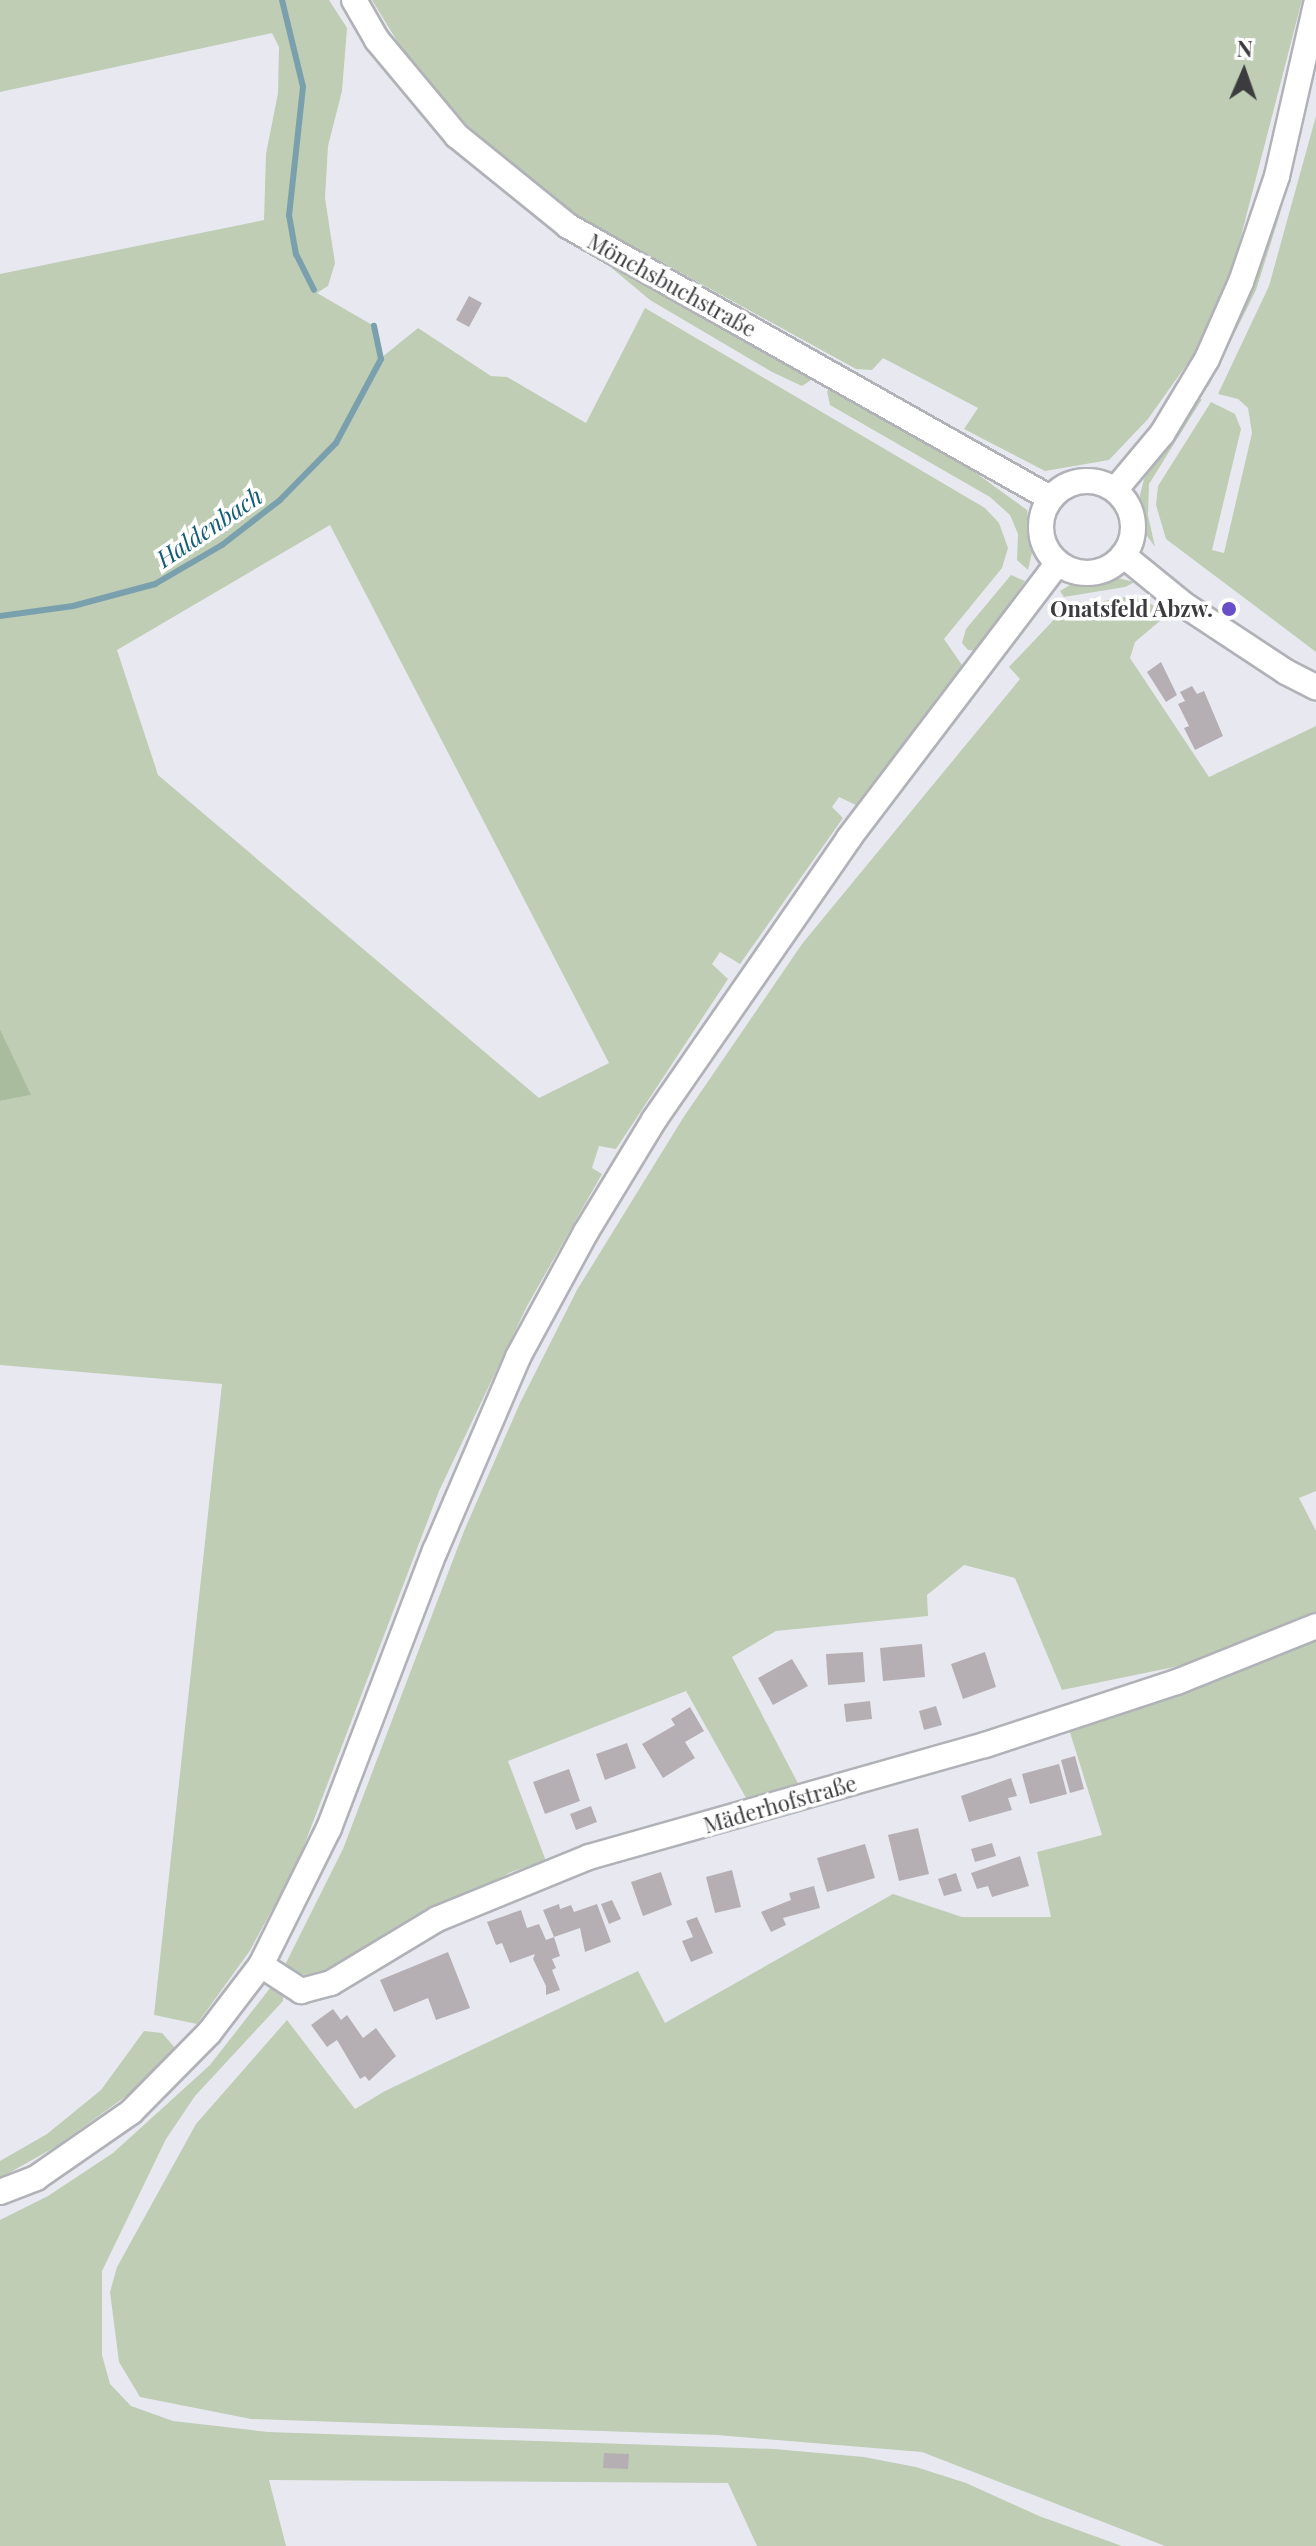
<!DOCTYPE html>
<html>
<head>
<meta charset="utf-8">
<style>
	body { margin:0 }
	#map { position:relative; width:1316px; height:2546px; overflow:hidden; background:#e8e9f0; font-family:"Playfair Display",serif }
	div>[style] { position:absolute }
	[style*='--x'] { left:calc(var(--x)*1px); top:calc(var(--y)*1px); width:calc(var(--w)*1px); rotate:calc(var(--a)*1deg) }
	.green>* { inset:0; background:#becdb4 }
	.forest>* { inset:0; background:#aabc9e }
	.stream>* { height:6px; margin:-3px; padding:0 3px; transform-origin:3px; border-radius:3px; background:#7aa0ae }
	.building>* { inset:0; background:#b5afb4 }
	.roads { filter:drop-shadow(2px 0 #b1b2b8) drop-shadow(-2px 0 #b1b2b8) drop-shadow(0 2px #b1b2b8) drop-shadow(0 -2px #b1b2b8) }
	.minor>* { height:24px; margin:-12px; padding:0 12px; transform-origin:12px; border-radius:12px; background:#fff }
	.minor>.ring { margin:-12px; padding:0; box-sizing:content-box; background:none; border:24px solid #fff; border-radius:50% }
	.dots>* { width:22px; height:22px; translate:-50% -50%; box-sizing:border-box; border:4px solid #fff; border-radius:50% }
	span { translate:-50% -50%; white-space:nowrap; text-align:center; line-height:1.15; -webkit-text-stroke:7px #fff; paint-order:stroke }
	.street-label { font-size:22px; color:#3c3c3f }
	.poi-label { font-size:22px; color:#3c3c3f; font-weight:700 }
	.right { translate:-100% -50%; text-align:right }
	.water-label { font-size:24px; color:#135e74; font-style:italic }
	.north { position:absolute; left:1204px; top:32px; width:80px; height:80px; -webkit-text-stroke:6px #fff; paint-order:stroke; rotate:2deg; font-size:22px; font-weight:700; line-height:32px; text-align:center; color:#3c3c3f }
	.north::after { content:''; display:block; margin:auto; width:28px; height:36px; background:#3c3c3f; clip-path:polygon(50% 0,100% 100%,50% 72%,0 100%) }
</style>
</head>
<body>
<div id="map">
	<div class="green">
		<div style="clip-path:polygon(evenodd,0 0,329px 0,347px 28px,342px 91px,328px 146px,325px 198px,335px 263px,328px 286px,317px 293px,374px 326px,381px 358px,418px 328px,491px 376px,507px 377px,586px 423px,645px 308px,985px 508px,999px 523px,1008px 548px,1002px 568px,944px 639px,964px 668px,856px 805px,839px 797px,832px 807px,843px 818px,740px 964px,720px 952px,712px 964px,728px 979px,616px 1149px,599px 1146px,592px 1168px,602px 1174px,527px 1306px,439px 1491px,297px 1864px,249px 1952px,197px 2024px,154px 2015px,222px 1384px,0 1365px,0 1101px,30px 1095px,0 1029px,0 274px,264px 220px,266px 154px,278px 93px,279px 47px,272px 33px,0 92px,0 0,330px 525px,609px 1063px,539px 1098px,158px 775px,117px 650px,330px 525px)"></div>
		<div style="clip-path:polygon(372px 0,1302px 0,1231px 275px,1192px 357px,1148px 419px,1109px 460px,1045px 471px,964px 429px,978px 408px,883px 358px,872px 370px,856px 369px,585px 220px,505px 162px,451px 109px,413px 67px)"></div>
		<div style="clip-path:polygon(1309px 88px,1279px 217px,1256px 290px,1208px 387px,1203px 384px)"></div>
		<div style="clip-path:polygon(1316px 116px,1316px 652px,1166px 539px,1156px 505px,1158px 486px,1211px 402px,1235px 414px,1241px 429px,1212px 550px,1224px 553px,1252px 433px,1248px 408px,1238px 399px,1218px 394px,1269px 286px)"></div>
		<div style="clip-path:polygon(589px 249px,808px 371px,811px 380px,802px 386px,772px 372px,650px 300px)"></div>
		<div style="clip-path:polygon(835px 387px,954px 457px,1027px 510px,1033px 548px,1028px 570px,1017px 560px,1018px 534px,1010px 515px,990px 497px,830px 405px,827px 391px)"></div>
		<div style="clip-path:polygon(1202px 399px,1149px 484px,1148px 515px,1155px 547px,1145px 533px,1140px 495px,1144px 479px,1195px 400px)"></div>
		<div style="clip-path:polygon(1011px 575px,1025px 581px,977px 651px,968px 650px,962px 643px,966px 629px)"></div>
		<div style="clip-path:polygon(1113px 577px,1135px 582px,1125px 587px,1064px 597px,1060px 591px,1077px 581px)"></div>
		<div style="clip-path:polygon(1126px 597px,1142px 599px,1168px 614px,1135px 642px,1130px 658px,1209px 777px,1316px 726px,1316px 1491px,1299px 1498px,1316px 1531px,1316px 1612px,1179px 1666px,1062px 1690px,1015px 1578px,964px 1565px,927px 1595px,928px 1616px,776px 1631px,732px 1657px,802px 1791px,750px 1805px,686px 1691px,508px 1761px,546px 1861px,511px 1872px,332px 1971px,309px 1976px,288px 1970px,286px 1963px,343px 1849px,464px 1531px,520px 1403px,577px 1290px,683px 1118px,802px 944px,1020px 679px,1009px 667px,1065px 608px)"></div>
		<div style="clip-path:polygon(1316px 1633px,1316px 2546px,1165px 2546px,922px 2452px,717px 2435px,251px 2419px,140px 2397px,119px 2362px,110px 2292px,117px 2267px,196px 2124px,287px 2020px,355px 2109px,385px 2091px,638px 1971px,665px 2023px,893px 1894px,962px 1917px,1051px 1917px,1037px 1852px,1102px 1835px,1068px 1726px)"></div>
		<div style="clip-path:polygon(274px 1983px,283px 1988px,283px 2001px,195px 2096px,166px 2139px,102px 2271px,102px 2355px,110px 2384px,131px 2406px,173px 2421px,268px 2432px,774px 2449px,864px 2457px,916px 2467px,966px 2483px,1039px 2516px,1122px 2546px,757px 2546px,728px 2483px,269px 2480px,286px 2546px,0 2546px,0 2220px,48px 2196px,113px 2153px,210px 2065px)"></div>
		<div style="clip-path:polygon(144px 2031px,162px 2033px,176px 2049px,129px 2094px,57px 2146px,0 2178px,0 2161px,47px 2134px,101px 2090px)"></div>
	</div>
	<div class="forest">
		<div style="clip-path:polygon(0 1029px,31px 1095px,0 1101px)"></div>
	</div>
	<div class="stream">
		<div style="--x:282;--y:0;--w:89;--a:76.4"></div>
		<div style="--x:303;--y:87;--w:129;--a:96.2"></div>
		<div style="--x:289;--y:215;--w:40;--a:80"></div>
		<div style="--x:296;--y:254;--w:40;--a:63.4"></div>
		<div style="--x:0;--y:616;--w:74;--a:-7.8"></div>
		<div style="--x:73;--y:606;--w:85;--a:-15"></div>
		<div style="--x:155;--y:584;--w:78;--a:-30.2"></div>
		<div style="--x:222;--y:545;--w:73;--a:-37.8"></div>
		<div style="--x:280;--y:500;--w:80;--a:-45.5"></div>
		<div style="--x:336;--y:443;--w:95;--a:-61.8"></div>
		<div style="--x:381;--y:359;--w:34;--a:-102"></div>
	</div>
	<div class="building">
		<div style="clip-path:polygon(469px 296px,482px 303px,469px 327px,456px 320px)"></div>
		<div style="clip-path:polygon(1161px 662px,1177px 695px,1166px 702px,1147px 672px)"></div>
		<div style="clip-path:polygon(1192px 686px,1197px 694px,1204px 691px,1223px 736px,1195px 750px,1184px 728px,1189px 726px,1178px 704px,1185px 701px,1180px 692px)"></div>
		<div style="clip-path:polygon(922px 1644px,925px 1677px,883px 1681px,880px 1648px)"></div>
		<div style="clip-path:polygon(863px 1652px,865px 1682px,828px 1685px,826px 1654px)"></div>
		<div style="clip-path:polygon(985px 1652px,996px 1687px,963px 1699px,951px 1664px)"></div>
		<div style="clip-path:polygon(792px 1659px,808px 1686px,773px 1705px,758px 1678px)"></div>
		<div style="clip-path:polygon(870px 1701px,872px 1719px,846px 1722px,844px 1704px)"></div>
		<div style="clip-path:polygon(936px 1706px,942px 1725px,924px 1730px,919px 1711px)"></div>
		<div style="clip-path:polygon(690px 1707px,704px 1731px,685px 1742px,695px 1758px,663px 1778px,642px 1744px,675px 1725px,671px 1719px)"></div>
		<div style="clip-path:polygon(627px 1743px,636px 1768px,605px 1780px,596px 1754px)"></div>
		<div style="clip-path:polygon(1075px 1756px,1084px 1789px,1070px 1793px,1061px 1760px)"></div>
		<div style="clip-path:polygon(1059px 1764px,1067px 1794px,1030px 1804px,1022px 1774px)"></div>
		<div style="clip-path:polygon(569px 1769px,580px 1801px,545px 1814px,533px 1782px)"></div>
		<div style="clip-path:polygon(1011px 1778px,1017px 1796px,1008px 1798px,1012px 1810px,969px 1822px,961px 1796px)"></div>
		<div style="clip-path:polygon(591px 1806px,597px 1822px,576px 1830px,570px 1814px)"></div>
		<div style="clip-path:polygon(918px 1828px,929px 1874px,899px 1881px,888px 1835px)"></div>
		<div style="clip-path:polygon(992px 1843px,996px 1856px,975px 1862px,971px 1849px)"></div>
		<div style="clip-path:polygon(865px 1844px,875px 1878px,827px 1892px,817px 1858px)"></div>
		<div style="clip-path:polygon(1020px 1856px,1029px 1886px,992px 1897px,988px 1886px,977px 1889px,971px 1873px)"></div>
		<div style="clip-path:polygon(732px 1870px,741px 1907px,715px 1913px,706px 1877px)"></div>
		<div style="clip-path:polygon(661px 1872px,672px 1905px,643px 1916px,631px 1882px)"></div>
		<div style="clip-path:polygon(956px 1873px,962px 1891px,944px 1896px,938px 1879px)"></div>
		<div style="clip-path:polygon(814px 1886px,820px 1908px,783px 1918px,786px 1925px,771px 1932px,761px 1912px,791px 1900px,789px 1893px)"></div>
		<div style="clip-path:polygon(612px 1900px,621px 1919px,609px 1924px,601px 1904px)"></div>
		<div style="clip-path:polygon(559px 1904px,560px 1909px,571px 1905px,574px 1912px,597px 1904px,611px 1942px,585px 1952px,580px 1928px,554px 1937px,543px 1910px)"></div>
		<div style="clip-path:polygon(521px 1910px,527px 1928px,539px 1924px,546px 1940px,554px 1937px,560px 1956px,552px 1959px,556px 1968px,552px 1970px,560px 1990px,546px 1995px,546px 1986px,533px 1959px,535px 1954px,510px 1963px,502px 1943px,496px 1945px,487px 1922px)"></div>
		<div style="clip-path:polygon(697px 1917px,713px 1953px,691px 1962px,682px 1941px,693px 1937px,686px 1921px)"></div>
		<div style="clip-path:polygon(448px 1952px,470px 2008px,436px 2020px,428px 1998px,394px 2012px,380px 1980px)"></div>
		<div style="clip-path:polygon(333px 2009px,341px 2020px,347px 2015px,363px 2038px,376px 2028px,396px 2056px,369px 2081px,365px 2076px,360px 2079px,337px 2040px,327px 2047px,311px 2025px)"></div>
		<div style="clip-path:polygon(604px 2453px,629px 2454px,628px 2469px,603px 2468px)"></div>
	</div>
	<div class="roads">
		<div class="minor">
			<div style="--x:354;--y:0;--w:46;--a:60.1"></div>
			<div style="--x:377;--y:40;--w:125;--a:50.2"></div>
			<div style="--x:457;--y:136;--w:143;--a:39"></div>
			<div style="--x:568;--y:226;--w:553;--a:29.44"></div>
			<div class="ring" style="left:1041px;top:481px;width:68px;height:68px"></div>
			<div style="--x:1115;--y:490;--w:73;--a:-50"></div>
			<div style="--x:1162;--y:434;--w:87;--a:-59"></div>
			<div style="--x:1207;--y:359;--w:84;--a:-66.2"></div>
			<div style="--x:1241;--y:282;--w:112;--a:-71.2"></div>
			<div style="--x:1277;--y:176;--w:176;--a:-77.2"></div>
			<div style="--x:1123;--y:555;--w:77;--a:39.2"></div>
			<div style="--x:1183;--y:604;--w:123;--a:33.4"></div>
			<div style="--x:1286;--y:672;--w:34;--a:27"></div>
			<div style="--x:261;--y:1965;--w:48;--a:33"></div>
			<div style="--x:301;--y:1991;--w:31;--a:-15"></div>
			<div style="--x:331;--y:1983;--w:124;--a:-31.1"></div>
			<div style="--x:437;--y:1919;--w:164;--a:-22.2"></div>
			<div style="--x:589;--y:1857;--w:412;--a:-15.8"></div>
			<div style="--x:985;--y:1745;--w:202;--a:-18.2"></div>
			<div style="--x:1177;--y:1682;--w:150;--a:-21.9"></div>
			<div style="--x:0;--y:2192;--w:39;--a:-21"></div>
			<div style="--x:36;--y:2178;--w:116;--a:-34.8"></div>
			<div style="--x:131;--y:2112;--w:111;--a:-45.4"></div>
			<div style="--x:209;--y:2033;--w:86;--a:-52.6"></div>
			<div style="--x:261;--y:1965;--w:153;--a:-63.6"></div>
			<div style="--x:329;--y:1828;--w:297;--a:-69.1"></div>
			<div style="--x:435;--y:1551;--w:211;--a:-66.8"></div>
			<div style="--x:518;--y:1357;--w:142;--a:-61.5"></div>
			<div style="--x:586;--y:1232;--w:131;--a:-58.7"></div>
			<div style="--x:654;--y:1120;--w:343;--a:-55.3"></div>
			<div style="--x:849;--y:838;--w:345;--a:-52.8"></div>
		</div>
	</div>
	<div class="dots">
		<div style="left:1229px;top:609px;background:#684fc8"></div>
	</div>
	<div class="street-label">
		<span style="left:672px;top:285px;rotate:29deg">Mönchsbuchstraße</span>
		<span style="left:780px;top:1804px;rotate:-16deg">Mäderhofstraße</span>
	</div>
	<div class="poi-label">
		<span class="right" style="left:1213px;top:609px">Onatsfeld Abzw.</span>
	</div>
	<div class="water-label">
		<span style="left:209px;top:527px;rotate:-34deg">Haldenbach</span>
	</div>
	<div class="north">N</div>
</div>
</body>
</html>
